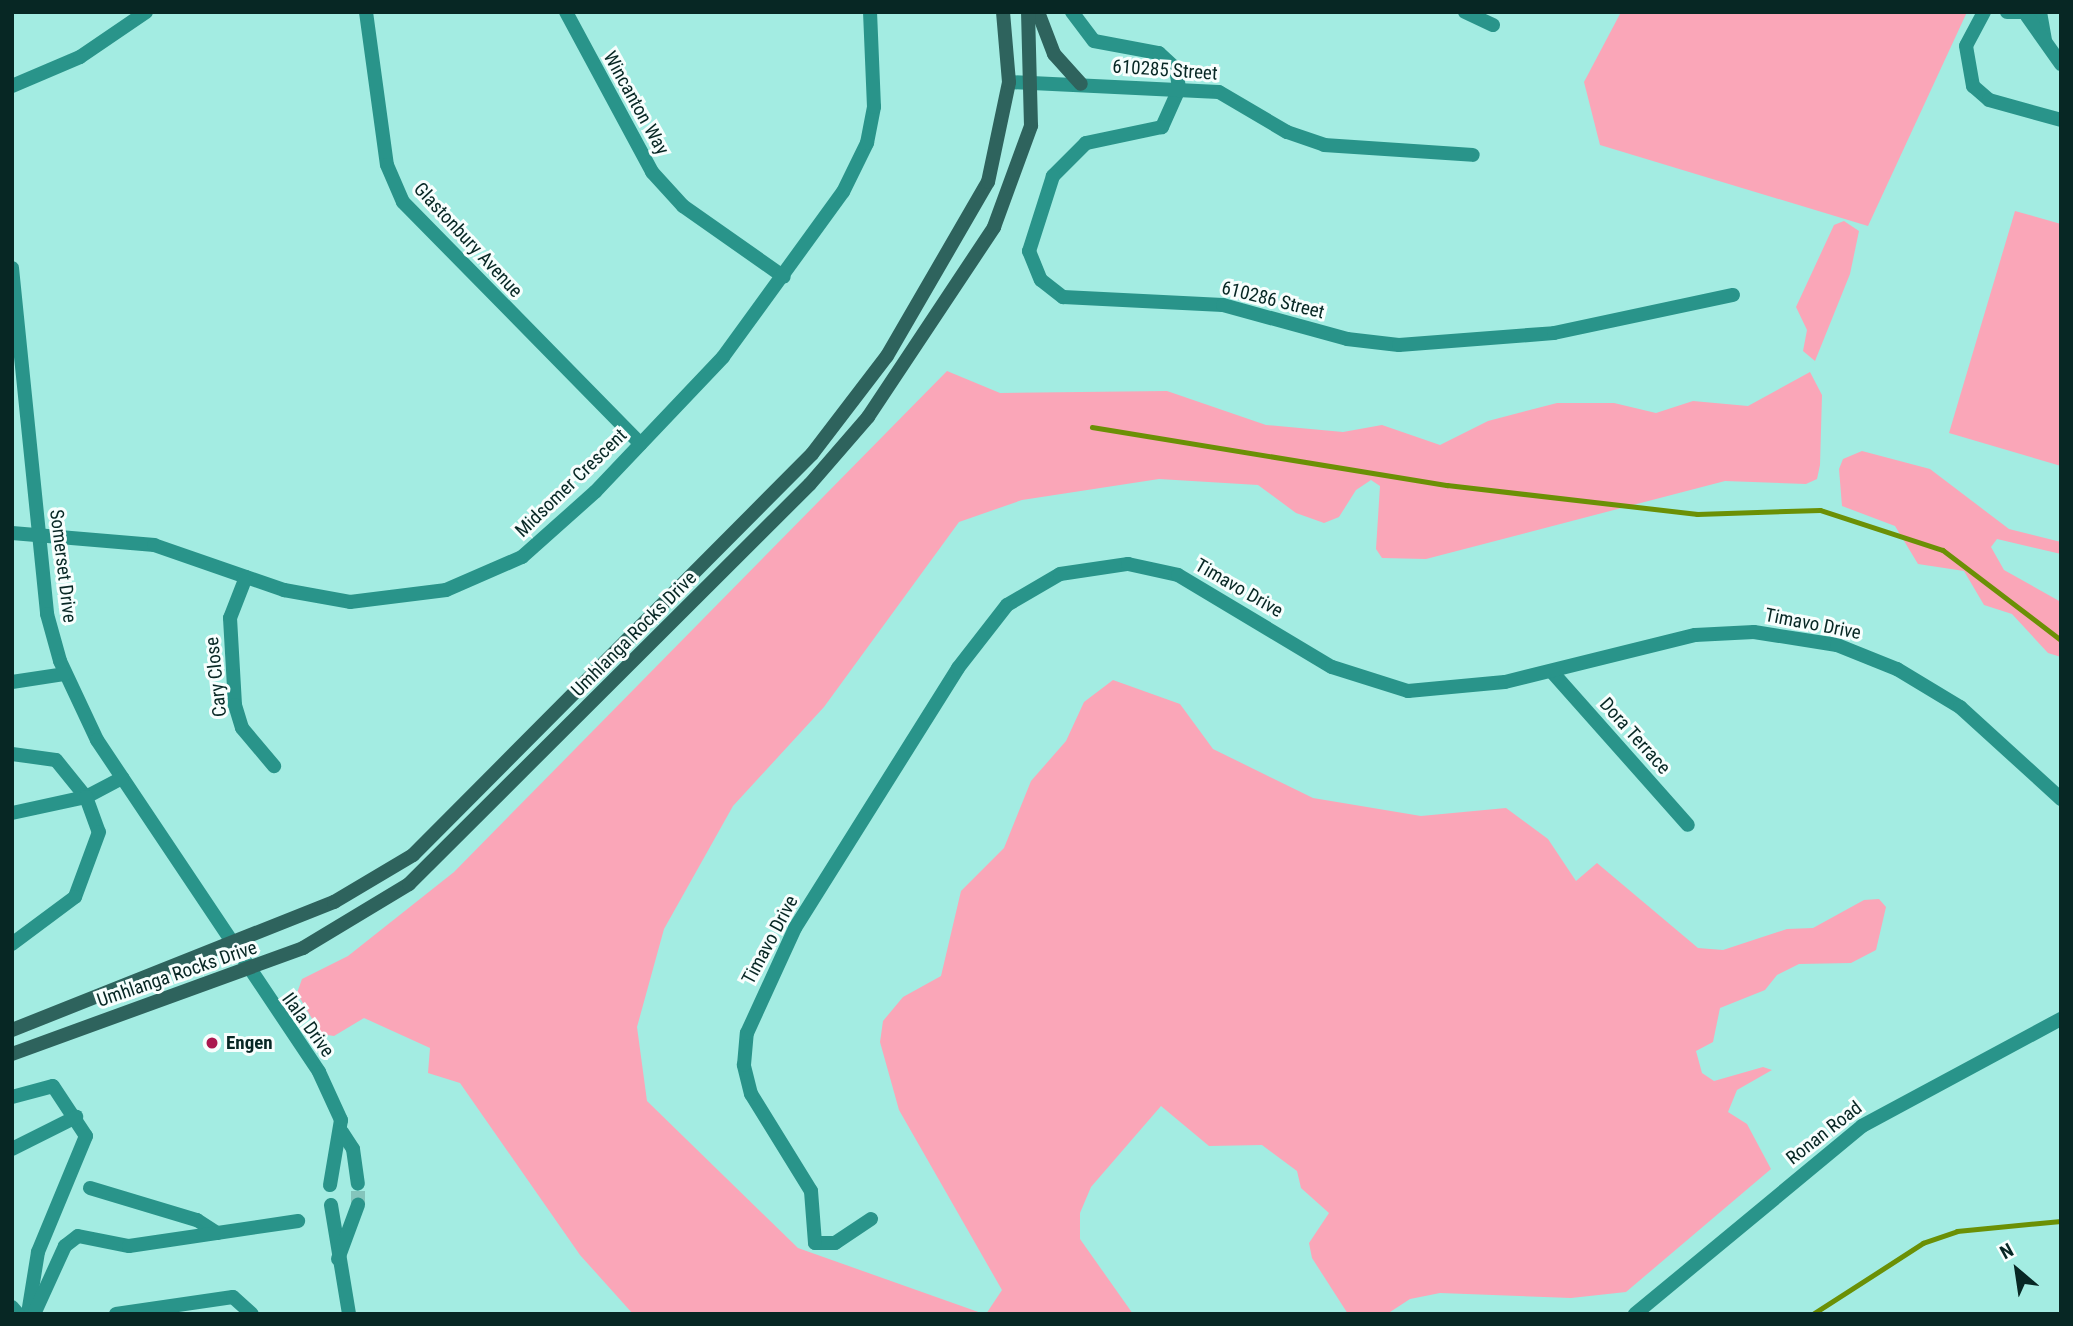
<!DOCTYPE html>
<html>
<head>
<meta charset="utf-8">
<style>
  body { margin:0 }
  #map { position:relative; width:2073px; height:1326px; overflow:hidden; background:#a3ece2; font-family:"Roboto Condensed",sans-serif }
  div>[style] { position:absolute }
  .green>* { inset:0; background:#faa6b8 }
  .stream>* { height:4.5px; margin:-2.25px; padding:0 2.25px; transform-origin:2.25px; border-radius:2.25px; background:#6b9005 }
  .street-tunnel>* { height:14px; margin-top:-7px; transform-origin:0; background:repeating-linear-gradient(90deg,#84c5bc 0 14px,transparent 0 21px) }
  .street>* { height:14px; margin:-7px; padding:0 7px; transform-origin:7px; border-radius:7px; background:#29948a }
  .secondary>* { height:14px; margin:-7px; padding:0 7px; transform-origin:7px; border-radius:7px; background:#2e635d }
  .dots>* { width:19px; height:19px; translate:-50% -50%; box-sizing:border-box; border:4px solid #f7fefd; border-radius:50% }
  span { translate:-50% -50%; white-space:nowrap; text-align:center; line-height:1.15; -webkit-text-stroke:6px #f7fefd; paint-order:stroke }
  .street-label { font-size:19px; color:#072724 }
  .poi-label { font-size:19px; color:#072724; font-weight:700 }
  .left { translate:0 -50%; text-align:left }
  .frame { position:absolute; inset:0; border:14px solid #072724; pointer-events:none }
  .north { position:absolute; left:1982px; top:1235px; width:70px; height:70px; -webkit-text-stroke:5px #f7fefd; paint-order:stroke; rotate:331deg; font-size:19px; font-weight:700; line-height:28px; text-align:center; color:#072724 }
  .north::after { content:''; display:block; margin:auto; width:24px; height:32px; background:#072724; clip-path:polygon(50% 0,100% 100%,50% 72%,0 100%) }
</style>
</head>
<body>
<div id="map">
  <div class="green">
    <div style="clip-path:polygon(1621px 12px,1967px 12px,1868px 226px,1600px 145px,1584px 82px)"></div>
    <div style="clip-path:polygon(2015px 211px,2061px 224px,2061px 466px,1949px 433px)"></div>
    <div style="clip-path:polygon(1844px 221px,1859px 231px,1850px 274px,1815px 361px,1803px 351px,1807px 330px,1796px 307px,1834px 225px)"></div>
    <div style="clip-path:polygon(947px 371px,1000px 393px,1167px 391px,1266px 425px,1343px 432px,1382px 425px,1440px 445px,1488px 421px,1557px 403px,1614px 403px,1656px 413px,1693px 401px,1748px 406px,1810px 372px,1822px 395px,1820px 465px,1817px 479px,1806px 484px,1725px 481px,1426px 559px,1382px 558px,1376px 549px,1380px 486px,1371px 480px,1356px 490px,1339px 517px,1324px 523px,1296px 513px,1258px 485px,1159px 479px,1022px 500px,959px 522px,824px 707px,733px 806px,664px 929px,637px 1027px,647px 1101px,798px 1248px,984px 1314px,633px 1314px,580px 1255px,460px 1083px,428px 1073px,430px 1048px,364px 1018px,334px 1036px,321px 1034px,297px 993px,302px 979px,348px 956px,454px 872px)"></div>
    <div style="clip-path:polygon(1862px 451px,1930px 469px,2009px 529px,2061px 542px,2061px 554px,1997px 539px,1991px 547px,2004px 570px,2061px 602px,2061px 657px,2048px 653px,2012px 614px,1984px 605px,1964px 571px,1918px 564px,1895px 526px,1842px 506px,1839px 469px,1843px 459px)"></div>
    <div style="clip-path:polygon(1113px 680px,1180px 704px,1213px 749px,1313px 798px,1421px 816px,1506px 808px,1548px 839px,1576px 881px,1597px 863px,1698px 948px,1723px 950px,1787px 929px,1813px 928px,1864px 900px,1879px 899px,1886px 907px,1876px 950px,1851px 963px,1799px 964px,1777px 975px,1765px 990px,1720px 1008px,1713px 1042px,1696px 1051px,1702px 1073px,1714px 1081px,1763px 1067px,1772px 1070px,1737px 1090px,1728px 1112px,1747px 1124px,1771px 1169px,1626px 1292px,1571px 1298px,1440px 1293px,1410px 1299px,1387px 1314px,1348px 1314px,1312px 1258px,1309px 1243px,1329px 1213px,1301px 1188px,1297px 1171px,1262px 1145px,1209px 1146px,1161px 1106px,1091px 1187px,1080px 1213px,1080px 1239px,1133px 1314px,986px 1314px,1002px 1290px,899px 1110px,880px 1042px,883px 1021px,903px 997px,941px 976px,961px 891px,1004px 848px,1031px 781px,1066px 741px,1084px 702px)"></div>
  </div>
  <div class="stream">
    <div style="left:1092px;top:427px;width:360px;rotate:9.3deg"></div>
    <div style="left:1447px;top:485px;width:252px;rotate:6.6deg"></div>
    <div style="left:1697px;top:514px;width:123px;rotate:-1.9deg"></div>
    <div style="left:1820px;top:510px;width:129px;rotate:18deg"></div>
    <div style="left:1943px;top:550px;width:148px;rotate:37.3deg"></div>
    <div style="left:1813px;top:1314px;width:131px;rotate:-32.8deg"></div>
    <div style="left:1923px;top:1243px;width:36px;rotate:-19deg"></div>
    <div style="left:1957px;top:1231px;width:104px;rotate:-5.5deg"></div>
  </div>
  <div class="street-tunnel">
    <div style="left:358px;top:1205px;width:21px;rotate:-90deg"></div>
  </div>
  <div class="street">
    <div style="left:366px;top:12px;width:154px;rotate:82.2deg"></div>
    <div style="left:387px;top:165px;width:40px;rotate:66.6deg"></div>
    <div style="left:403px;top:202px;width:339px;rotate:45.5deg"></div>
    <div style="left:566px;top:12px;width:182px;rotate:61.7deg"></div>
    <div style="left:652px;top:172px;width:46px;rotate:47.6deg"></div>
    <div style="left:683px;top:206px;width:123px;rotate:35.1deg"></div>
    <div style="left:1072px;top:12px;width:36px;rotate:53deg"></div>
    <div style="left:1094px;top:41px;width:66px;rotate:10.5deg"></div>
    <div style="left:1159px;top:53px;width:23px;rotate:43deg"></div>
    <div style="left:1176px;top:69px;width:20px;rotate:81deg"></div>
    <div style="left:1179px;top:89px;width:42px;rotate:114.1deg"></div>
    <div style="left:1162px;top:127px;width:78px;rotate:168.1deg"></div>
    <div style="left:1086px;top:143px;width:47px;rotate:135deg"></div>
    <div style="left:1053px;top:176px;width:79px;rotate:107.7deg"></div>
    <div style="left:1029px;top:251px;width:31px;rotate:68deg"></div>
    <div style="left:1041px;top:280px;width:28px;rotate:38deg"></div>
    <div style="left:1063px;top:297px;width:160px;rotate:2.9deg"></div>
    <div style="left:1223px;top:305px;width:129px;rotate:15.3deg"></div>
    <div style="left:1347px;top:339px;width:52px;rotate:6.6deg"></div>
    <div style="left:1399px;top:345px;width:155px;rotate:-4.4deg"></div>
    <div style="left:1554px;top:333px;width:183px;rotate:-12deg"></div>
    <div style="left:1465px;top:12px;width:31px;rotate:25deg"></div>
    <div style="left:1984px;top:12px;width:38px;rotate:118deg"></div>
    <div style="left:1966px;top:46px;width:41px;rotate:80.1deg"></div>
    <div style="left:1973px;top:86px;width:21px;rotate:41deg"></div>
    <div style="left:1989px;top:100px;width:75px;rotate:15.5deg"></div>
    <div style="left:2007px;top:12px;width:27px"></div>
    <div style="left:2040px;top:12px;width:27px;rotate:80deg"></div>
    <div style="left:2027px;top:16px;width:59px;rotate:54.7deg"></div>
    <div style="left:1009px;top:82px;width:210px;rotate:2.7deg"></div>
    <div style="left:1219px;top:92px;width:79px;rotate:30.5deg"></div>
    <div style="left:1287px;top:132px;width:39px;rotate:19deg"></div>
    <div style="left:1324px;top:145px;width:149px;rotate:3.8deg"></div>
    <div style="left:12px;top:86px;width:74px;rotate:-23.1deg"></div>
    <div style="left:80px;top:57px;width:80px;rotate:-34.3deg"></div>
    <div style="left:12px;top:268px;width:348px;rotate:84.2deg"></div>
    <div style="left:47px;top:614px;width:49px;rotate:74.5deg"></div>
    <div style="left:60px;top:661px;width:87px;rotate:64.9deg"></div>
    <div style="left:97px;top:740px;width:399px;rotate:56.2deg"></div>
    <div style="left:319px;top:1072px;width:53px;rotate:65.4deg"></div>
    <div style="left:341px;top:1120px;width:66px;rotate:99.6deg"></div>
    <div style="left:12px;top:533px;width:143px;rotate:4.8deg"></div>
    <div style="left:154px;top:545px;width:138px;rotate:19.1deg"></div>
    <div style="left:284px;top:590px;width:67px;rotate:10.3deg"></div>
    <div style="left:350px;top:602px;width:97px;rotate:-7.1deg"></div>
    <div style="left:446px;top:590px;width:83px;rotate:-23.5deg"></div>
    <div style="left:522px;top:557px;width:98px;rotate:-41.7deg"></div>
    <div style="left:595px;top:492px;width:186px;rotate:-46.5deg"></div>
    <div style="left:723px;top:357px;width:204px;rotate:-54deg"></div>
    <div style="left:843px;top:192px;width:55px;rotate:-63.9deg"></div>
    <div style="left:867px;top:143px;width:37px;rotate:-79deg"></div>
    <div style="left:874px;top:107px;width:95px;rotate:-92.4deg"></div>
    <div style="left:246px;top:577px;width:44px;rotate:111.3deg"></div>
    <div style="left:230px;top:618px;width:87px;rotate:86.7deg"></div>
    <div style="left:235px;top:705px;width:24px;rotate:73deg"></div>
    <div style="left:242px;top:728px;width:50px;rotate:49.9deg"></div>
    <div style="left:1553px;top:673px;width:203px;rotate:48.4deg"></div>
    <div style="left:12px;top:682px;width:54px;rotate:-8.6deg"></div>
    <div style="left:12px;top:754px;width:44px;rotate:7.8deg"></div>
    <div style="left:56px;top:760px;width:48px;rotate:51deg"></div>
    <div style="left:86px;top:797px;width:41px;rotate:-27.8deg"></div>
    <div style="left:12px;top:813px;width:76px;rotate:-12.2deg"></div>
    <div style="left:86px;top:797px;width:37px;rotate:70deg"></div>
    <div style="left:99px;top:832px;width:69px;rotate:110.3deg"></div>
    <div style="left:75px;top:897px;width:79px;rotate:143.3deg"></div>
    <div style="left:12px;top:1097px;width:42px;rotate:-15deg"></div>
    <div style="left:53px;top:1086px;width:60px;rotate:56.6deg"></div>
    <div style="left:86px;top:1136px;width:126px;rotate:112.5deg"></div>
    <div style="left:38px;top:1252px;width:63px;rotate:99.2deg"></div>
    <div style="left:342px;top:1132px;width:20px;rotate:57deg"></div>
    <div style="left:353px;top:1149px;width:35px;rotate:82deg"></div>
    <div style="left:12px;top:1149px;width:72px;rotate:-26.6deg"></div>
    <div style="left:90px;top:1188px;width:112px;rotate:16.7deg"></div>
    <div style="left:197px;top:1220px;width:24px;rotate:33deg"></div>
    <div style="left:331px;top:1205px;width:110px;rotate:80.6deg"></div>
    <div style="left:871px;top:1219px;width:43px;rotate:146.3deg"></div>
    <div style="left:835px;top:1243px;width:20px;rotate:180deg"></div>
    <div style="left:815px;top:1243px;width:52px;rotate:-94.4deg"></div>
    <div style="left:811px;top:1191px;width:114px;rotate:-121.7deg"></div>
    <div style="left:751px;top:1094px;width:30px;rotate:-104deg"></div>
    <div style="left:744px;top:1065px;width:32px;rotate:-85deg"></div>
    <div style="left:747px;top:1033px;width:115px;rotate:-65.4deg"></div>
    <div style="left:795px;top:928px;width:307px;rotate:-57.9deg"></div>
    <div style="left:958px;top:668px;width:80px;rotate:-52.1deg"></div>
    <div style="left:1007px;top:605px;width:61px;rotate:-30.3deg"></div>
    <div style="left:1060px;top:574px;width:69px;rotate:-8.4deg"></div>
    <div style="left:1128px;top:564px;width:51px;rotate:12.4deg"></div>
    <div style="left:1178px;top:575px;width:179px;rotate:30.9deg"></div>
    <div style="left:1332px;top:667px;width:80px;rotate:17.5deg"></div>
    <div style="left:1408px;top:691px;width:97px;rotate:-5.3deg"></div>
    <div style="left:1505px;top:682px;width:196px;rotate:-13.9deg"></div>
    <div style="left:1695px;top:635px;width:59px;rotate:-2.9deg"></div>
    <div style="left:1754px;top:632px;width:84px;rotate:8.9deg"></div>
    <div style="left:1837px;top:645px;width:65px;rotate:21.8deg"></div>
    <div style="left:1897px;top:669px;width:74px;rotate:31.1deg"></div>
    <div style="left:1960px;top:707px;width:137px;rotate:42.3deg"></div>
    <div style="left:338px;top:1259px;width:58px;rotate:-69.7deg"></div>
    <div style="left:12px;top:1307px;width:9px;rotate:49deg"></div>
    <div style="left:34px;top:1314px;width:75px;rotate:-65.5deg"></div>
    <div style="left:65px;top:1246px;width:16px;rotate:-38deg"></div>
    <div style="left:78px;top:1236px;width:52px;rotate:11.1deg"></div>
    <div style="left:129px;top:1246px;width:171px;rotate:-8.4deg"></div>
    <div style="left:116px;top:1314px;width:118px;rotate:-8.3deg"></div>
    <div style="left:233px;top:1297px;width:25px;rotate:42deg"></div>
    <div style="left:1635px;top:1314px;width:295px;rotate:-39.6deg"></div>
    <div style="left:1862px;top:1126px;width:226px;rotate:-28.3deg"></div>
  </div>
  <div class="secondary">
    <div style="left:1038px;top:12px;width:45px;rotate:69.1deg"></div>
    <div style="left:1054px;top:54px;width:40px;rotate:48deg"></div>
    <div style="left:12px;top:1030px;width:347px;rotate:-21.7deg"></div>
    <div style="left:334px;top:902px;width:92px;rotate:-30.7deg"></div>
    <div style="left:413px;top:855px;width:566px;rotate:-45.14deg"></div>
    <div style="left:812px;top:454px;width:123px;rotate:-52.6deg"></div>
    <div style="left:887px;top:356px;width:201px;rotate:-59.9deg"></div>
    <div style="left:988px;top:182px;width:102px;rotate:-78.1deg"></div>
    <div style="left:1009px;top:82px;width:70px;rotate:-94.9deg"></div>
    <div style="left:12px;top:1054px;width:310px;rotate:-20deg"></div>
    <div style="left:303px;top:948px;width:124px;rotate:-31.1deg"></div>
    <div style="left:409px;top:884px;width:566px;rotate:-44.93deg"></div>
    <div style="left:810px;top:484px;width:89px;rotate:-49.1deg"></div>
    <div style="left:868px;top:417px;width:228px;rotate:-56.4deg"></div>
    <div style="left:994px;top:227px;width:108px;rotate:-69.9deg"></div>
    <div style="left:1031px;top:126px;width:114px;rotate:-91.5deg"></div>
  </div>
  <div class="dots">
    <div style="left:212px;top:1043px;background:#aa184f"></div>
  </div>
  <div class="street-label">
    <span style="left:1165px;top:70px;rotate:4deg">610285 Street</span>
    <span style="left:636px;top:103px;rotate:61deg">Wincanton Way</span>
    <span style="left:468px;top:240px;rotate:47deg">Glastonbury Avenue</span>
    <span style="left:1273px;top:300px;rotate:14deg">610286 Street</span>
    <span style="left:571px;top:483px;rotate:-44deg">Midsomer Crescent</span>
    <span style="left:63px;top:566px;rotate:83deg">Somerset Drive</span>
    <span style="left:1239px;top:588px;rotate:30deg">Timavo Drive</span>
    <span style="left:1813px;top:624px;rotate:11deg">Timavo Drive</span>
    <span style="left:634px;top:634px;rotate:-45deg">Umhlanga Rocks Drive</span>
    <span style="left:216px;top:677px;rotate:-96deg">Cary Close</span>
    <span style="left:1635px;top:736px;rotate:48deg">Dora Terrace</span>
    <span style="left:770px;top:940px;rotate:-62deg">Timavo Drive</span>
    <span style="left:177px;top:974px;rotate:-19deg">Umhlanga Rocks Drive</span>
    <span style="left:308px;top:1025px;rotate:54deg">Ilala Drive</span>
    <span style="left:1824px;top:1133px;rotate:-38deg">Ronan Road</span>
  </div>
  <div class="poi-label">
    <span class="left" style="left:226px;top:1043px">Engen</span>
  </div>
  <div class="frame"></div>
  <div class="north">N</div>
</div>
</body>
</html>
